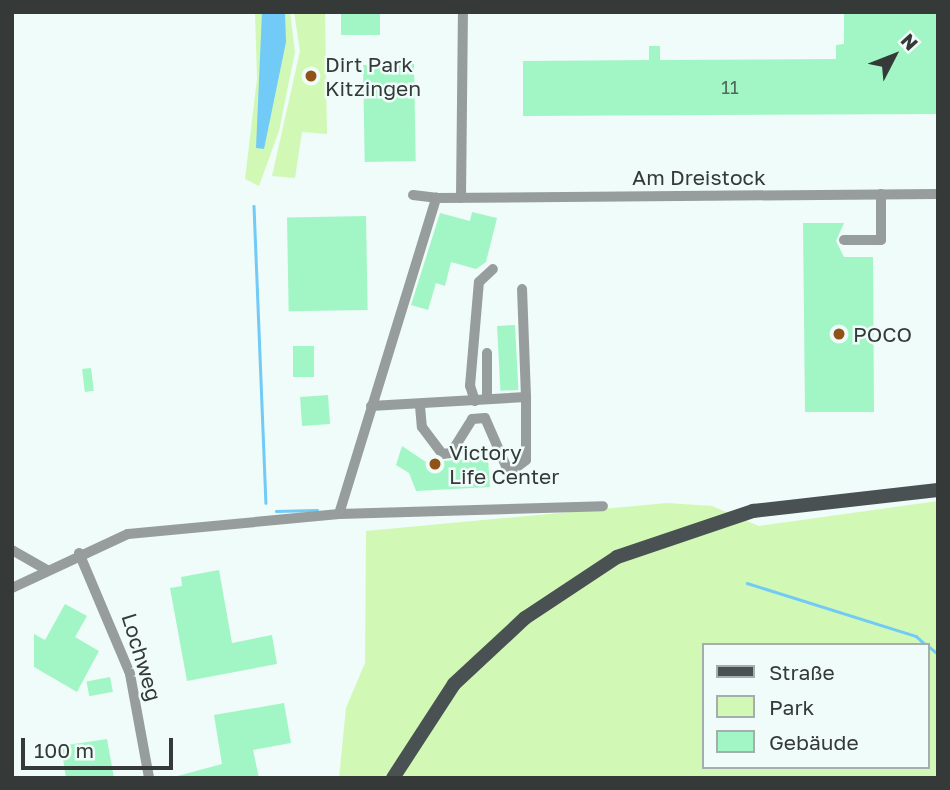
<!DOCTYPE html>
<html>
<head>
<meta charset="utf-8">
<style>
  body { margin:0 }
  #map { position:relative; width:950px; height:790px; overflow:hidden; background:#effcf9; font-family:"Golos Text",sans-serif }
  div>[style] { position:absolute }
  .green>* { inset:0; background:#d1f9b5 }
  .water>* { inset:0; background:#72caf7 }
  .stream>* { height:2.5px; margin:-1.25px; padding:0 1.25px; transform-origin:1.25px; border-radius:1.25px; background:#72caf7 }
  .building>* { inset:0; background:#a2f6c5; transform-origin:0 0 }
  .minor>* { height:10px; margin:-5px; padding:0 5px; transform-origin:5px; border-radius:5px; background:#979c9d }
  .major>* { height:14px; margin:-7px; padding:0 7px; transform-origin:7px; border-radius:7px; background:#495153 }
  .dots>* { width:19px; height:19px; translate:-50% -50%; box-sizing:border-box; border:4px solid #effcf9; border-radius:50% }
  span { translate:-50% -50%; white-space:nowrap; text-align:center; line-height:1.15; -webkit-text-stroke:5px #effcf9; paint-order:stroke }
  .number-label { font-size:18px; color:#50695c }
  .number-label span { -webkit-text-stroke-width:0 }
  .poi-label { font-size:21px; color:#353a39 }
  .left { translate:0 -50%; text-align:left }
  .street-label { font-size:21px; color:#353a39 }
  .frame { position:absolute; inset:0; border:14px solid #353a39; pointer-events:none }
  .legend { position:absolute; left:702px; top:643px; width:228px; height:126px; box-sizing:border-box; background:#effcf9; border:2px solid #a5aeac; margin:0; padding:9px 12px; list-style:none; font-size:21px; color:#353a39 }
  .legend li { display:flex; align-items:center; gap:14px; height:35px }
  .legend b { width:35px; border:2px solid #a5aeac }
  .north { position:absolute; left:859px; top:21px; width:70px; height:70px; -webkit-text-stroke:5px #effcf9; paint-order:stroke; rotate:48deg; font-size:19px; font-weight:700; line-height:28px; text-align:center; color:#353a39 }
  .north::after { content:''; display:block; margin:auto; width:24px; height:32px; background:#353a39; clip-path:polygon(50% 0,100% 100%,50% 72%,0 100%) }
  .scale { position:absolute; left:21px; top:738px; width:152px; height:32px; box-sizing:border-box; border:4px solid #353a39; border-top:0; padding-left:9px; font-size:21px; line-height:24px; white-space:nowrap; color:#353a39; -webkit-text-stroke:5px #effcf9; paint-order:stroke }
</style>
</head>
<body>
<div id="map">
  <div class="green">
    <div style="clip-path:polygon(255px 12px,290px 12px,295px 52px,279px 131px,259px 186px,245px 179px,257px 79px)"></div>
    <div style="clip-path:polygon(294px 12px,325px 12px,327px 134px,302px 132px,295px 178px,272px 176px,300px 51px)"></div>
    <div style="clip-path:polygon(evenodd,938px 501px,938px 778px,339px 778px,346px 708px,365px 663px,366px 531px,667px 503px,712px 506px,759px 526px,938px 501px,703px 645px,927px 645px,927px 767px,703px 767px,703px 645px)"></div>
  </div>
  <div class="water">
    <div style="clip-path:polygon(262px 12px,285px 12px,286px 42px,264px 149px,256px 148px)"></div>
  </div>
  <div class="stream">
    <div style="left:254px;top:206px;width:297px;rotate:87.7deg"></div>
    <div style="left:276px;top:511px;width:41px;rotate:-1.4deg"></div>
    <div style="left:747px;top:583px;width:177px;rotate:17.4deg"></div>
    <div style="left:916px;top:636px;width:13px;rotate:42deg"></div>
    <div style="left:927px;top:645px;width:14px;rotate:39deg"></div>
  </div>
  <div class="building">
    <div style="left:341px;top:12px;width:39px;height:23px"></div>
    <div style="clip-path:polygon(844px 12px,938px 12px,938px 114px,523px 116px,523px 61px,649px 60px,649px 46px,660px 46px,660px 60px,836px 59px,836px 45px,844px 44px)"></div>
    <div style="left:414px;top:64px;width:97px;height:51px;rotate:89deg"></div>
    <div style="clip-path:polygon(472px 212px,497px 218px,486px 262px,476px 269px,451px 262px,445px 286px,436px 283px,428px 310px,411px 305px,440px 213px,470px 221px)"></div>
    <div style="left:366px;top:216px;width:94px;height:79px;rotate:89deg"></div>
    <div style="clip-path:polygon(803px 223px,844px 223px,836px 241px,844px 257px,873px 257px,874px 412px,805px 412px)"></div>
    <div style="left:515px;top:325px;width:65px;height:18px;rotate:87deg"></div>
    <div style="left:293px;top:346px;width:21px;height:31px"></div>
    <div style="left:91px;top:368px;width:23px;height:9px;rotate:83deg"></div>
    <div style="left:328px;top:395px;width:29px;height:28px;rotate:86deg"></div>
    <div style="clip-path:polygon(402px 446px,426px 462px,488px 458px,490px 487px,416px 491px,409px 473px,396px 465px)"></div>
    <div style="clip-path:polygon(219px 570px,232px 643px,272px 635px,277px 664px,187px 681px,170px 588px,182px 586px,181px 577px)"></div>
    <div style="clip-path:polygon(65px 604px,87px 616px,75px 637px,99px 651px,77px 692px,34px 667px,34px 634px,45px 640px)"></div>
    <div style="left:110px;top:677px;width:15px;height:24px;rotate:79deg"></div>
    <div style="clip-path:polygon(284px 703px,291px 743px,253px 750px,259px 778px,170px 778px,222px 764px,214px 715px)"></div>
    <div style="clip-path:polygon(107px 739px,114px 778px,66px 778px,61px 746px)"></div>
  </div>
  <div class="minor">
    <div style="left:413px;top:195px;width:23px;rotate:7deg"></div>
    <div style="left:461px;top:198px;width:186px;rotate:-89.4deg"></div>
    <div style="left:844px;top:240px;width:37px"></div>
    <div style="left:881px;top:240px;width:46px;rotate:-90deg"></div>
    <div style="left:487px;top:353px;width:46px;rotate:90deg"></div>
    <div style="left:475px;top:401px;width:16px;rotate:-108deg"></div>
    <div style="left:470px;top:386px;width:104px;rotate:-85.1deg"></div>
    <div style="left:479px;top:282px;width:19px;rotate:-43deg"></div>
    <div style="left:371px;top:406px;width:155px;rotate:-3.3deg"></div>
    <div style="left:526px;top:397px;width:108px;rotate:-92.1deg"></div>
    <div style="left:420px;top:406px;width:21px;rotate:85deg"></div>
    <div style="left:422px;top:427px;width:34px;rotate:53deg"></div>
    <div style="left:442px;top:454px;width:9px;rotate:-6deg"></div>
    <div style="left:451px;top:453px;width:40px;rotate:-58deg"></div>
    <div style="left:472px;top:419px;width:13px;rotate:-4deg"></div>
    <div style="left:485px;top:418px;width:60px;rotate:66.4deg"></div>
    <div style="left:509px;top:473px;width:21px;rotate:-37deg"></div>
    <div style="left:526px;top:460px;width:63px;rotate:-90deg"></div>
    <div style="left:339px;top:514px;width:331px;rotate:-72.9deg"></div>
    <div style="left:436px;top:198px;width:502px;rotate:-0.46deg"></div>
    <div style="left:12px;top:550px;width:40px;rotate:29.7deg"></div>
    <div style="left:79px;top:553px;width:131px;rotate:67.1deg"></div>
    <div style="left:130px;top:674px;width:106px;rotate:79.6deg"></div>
    <div style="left:12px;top:588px;width:128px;rotate:-25deg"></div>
    <div style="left:128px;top:534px;width:212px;rotate:-5.4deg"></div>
    <div style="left:339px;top:514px;width:264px;rotate:-1.7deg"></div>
  </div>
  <div class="major">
    <div style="left:393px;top:778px;width:112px;rotate:-57deg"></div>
    <div style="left:454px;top:684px;width:97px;rotate:-42.9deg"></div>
    <div style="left:525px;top:618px;width:110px;rotate:-33.5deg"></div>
    <div style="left:617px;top:557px;width:144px;rotate:-18.7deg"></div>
    <div style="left:753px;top:511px;width:186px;rotate:-6.5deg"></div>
  </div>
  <div class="dots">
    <div style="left:311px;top:76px;background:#905217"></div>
    <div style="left:839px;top:334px;background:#905217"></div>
    <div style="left:435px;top:464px;background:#905217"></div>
  </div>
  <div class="number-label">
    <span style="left:730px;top:87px">11</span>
  </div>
  <div class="poi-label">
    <span class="left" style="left:325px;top:76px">Dirt Park<br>Kitzingen</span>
    <span class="left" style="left:853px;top:334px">POCO</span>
    <span class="left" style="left:449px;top:464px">Victory<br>Life Center</span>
  </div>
  <div class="street-label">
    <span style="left:699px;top:177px">Am Dreistock</span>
    <span style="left:142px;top:657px;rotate:73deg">Lochweg</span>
  </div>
  <div class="frame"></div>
  <ul class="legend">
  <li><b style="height:9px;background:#495153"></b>Straße</li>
  <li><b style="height:19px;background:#d1f9b5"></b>Park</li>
  <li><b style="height:19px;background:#a2f6c5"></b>Gebäude</li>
  </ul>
  <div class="north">N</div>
  <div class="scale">100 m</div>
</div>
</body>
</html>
